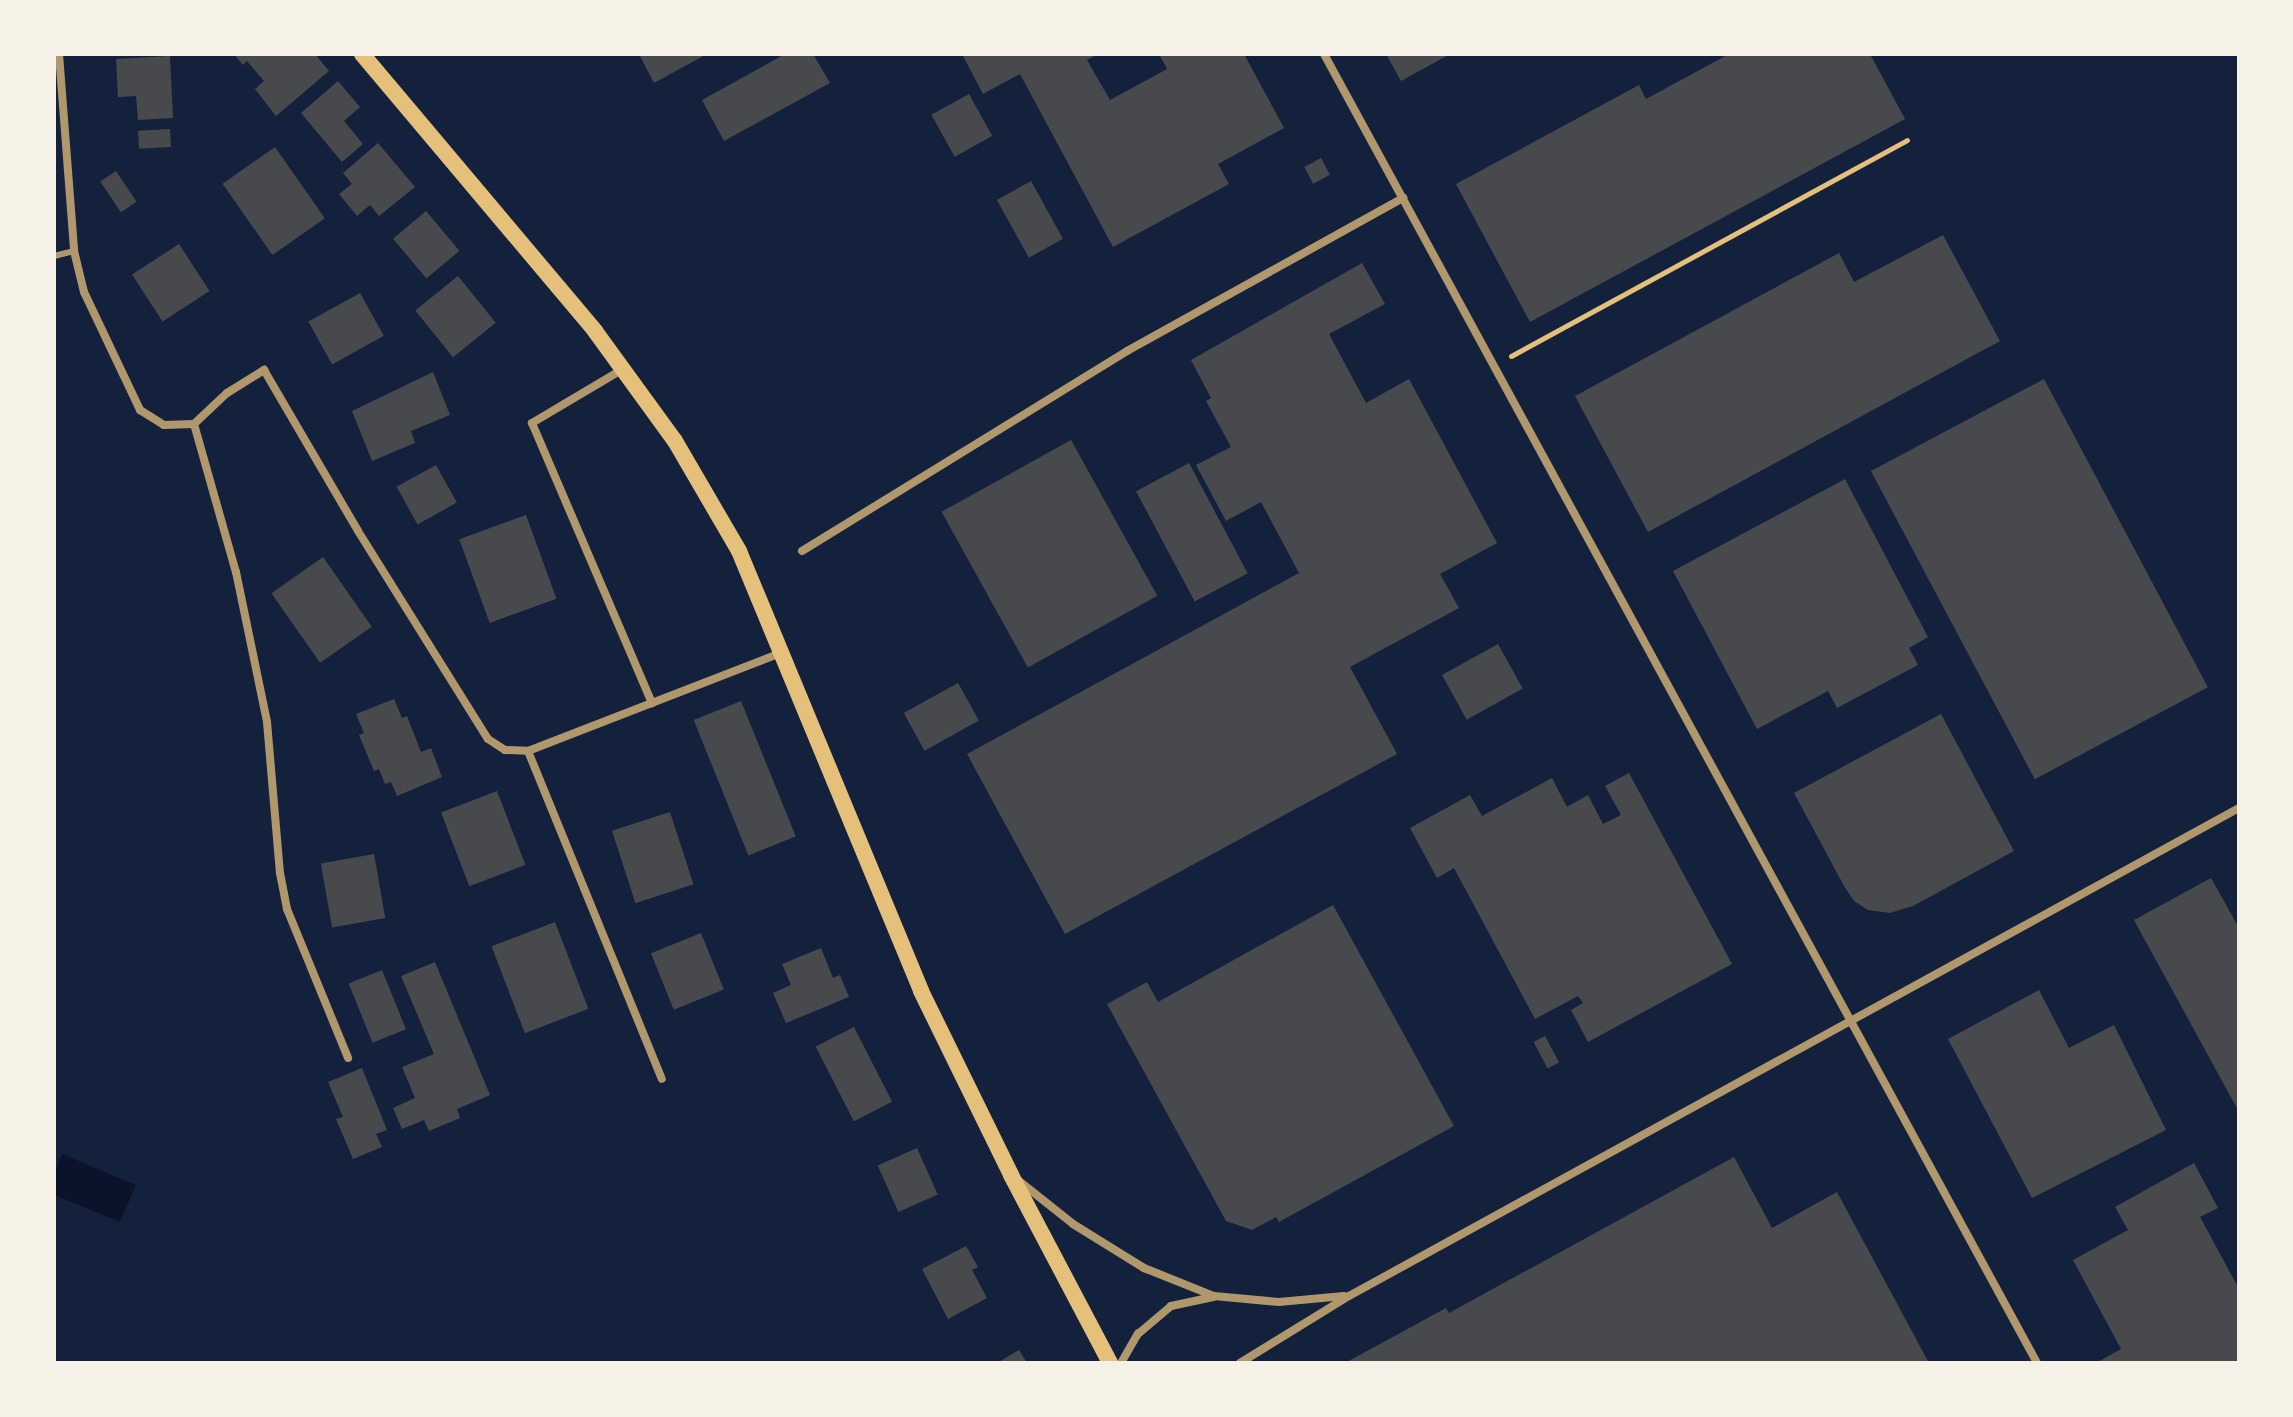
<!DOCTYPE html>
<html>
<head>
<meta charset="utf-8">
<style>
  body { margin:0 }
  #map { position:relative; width:2293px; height:1417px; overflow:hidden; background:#14213d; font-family:"Fira Sans Condensed",sans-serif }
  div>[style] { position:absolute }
  .water>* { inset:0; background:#0b132b }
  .building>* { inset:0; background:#48494c; transform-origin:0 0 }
  .path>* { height:5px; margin:-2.5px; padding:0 2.5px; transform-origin:2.5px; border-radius:2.5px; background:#e5c07b }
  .service>* { height:6px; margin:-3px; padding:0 3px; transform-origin:3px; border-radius:3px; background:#b1986c }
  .minor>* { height:8px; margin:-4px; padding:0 4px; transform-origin:4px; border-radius:4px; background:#b1986c }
  .secondary>* { height:16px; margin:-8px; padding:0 8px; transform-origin:8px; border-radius:8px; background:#e5c07b }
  span { translate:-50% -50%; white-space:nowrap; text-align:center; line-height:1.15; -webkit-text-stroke:7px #f6f1e7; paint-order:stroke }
  .frame { position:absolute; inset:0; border:56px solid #f6f1e7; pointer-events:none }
</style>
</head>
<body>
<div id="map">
  <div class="water">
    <div style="clip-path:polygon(62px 1154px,136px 1185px,120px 1222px,54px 1195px,54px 1174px)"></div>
  </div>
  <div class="building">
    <div style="clip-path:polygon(234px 54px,315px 54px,329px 71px,276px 116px,255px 89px,264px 81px,247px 61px,243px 65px)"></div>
    <div style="clip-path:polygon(639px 54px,707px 54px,654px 83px)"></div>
    <div style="clip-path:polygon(785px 54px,813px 54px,830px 83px,724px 141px,702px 100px)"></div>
    <div style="clip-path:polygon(962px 54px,1098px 54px,1087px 60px,1110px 100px,1167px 69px,1159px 54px,1244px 54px,1284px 128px,1218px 164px,1229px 184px,1113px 247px,1020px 74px,983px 94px)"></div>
    <div style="clip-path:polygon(1386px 54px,1450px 54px,1401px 81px)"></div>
    <div style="clip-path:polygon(1729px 54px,1870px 54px,1905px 119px,1530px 322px,1456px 184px,1639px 85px,1646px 99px)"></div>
    <div style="clip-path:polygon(170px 56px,173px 118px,138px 120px,136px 96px,118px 97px,116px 59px)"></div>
    <div style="clip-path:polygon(338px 81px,360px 107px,344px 121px,363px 144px,342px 162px,301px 113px)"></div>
    <div style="left:969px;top:94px;width:48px;height:43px;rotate:61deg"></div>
    <div style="left:170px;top:129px;width:18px;height:32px;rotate:87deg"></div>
    <div style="clip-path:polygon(378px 143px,415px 187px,379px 216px,370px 205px,357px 216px,339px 194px,352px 184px,343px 173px)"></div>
    <div style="left:275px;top:147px;width:87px;height:64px;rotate:55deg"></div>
    <div style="left:1321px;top:158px;width:19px;height:19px;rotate:62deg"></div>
    <div style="left:116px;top:171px;width:37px;height:19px;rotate:56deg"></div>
    <div style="left:1031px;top:181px;width:66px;height:39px;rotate:61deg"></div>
    <div style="left:426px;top:211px;width:52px;height:43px;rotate:50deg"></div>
    <div style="clip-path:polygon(1943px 235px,2000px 341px,1648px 532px,1575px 396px,1839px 253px,1854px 282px)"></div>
    <div style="left:179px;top:244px;width:56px;height:56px;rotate:57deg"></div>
    <div style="clip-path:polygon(1362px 263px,1385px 304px,1329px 334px,1366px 403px,1409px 379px,1497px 543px,1440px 574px,1459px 608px,1350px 667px,1397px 754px,1065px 934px,967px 754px,1299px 573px,1261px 502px,1226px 521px,1196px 465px,1231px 447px,1206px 401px,1211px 398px,1191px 360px)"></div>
    <div style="left:458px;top:276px;width:60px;height:55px;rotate:51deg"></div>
    <div style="left:360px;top:293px;width:49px;height:59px;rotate:61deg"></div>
    <div style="clip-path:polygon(433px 372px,450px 415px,411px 431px,415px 443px,372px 461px,352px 411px)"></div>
    <div style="left:2044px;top:379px;width:349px;height:196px;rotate:62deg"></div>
    <div style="left:1071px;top:440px;width:178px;height:148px;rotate:61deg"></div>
    <div style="left:1189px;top:463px;width:125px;height:60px;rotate:62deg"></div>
    <div style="left:436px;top:465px;width:43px;height:45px;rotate:61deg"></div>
    <div style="clip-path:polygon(1845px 479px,1928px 637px,1909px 648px,1918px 665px,1837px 708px,1828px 691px,1757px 729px,1673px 571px)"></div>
    <div style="left:526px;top:515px;width:89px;height:71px;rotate:70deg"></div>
    <div style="left:323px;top:557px;width:85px;height:63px;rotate:55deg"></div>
    <div style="left:1498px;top:644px;width:51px;height:64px;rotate:61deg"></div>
    <div style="left:958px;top:683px;width:43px;height:62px;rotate:61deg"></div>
    <div style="clip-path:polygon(394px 699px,402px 718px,407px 716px,421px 752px,431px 748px,442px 777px,397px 796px,391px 782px,385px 784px,379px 769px,374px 771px,359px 735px,364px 733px,356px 714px)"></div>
    <div style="left:741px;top:701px;width:146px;height:51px;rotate:68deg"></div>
    <div style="clip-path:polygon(1941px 714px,2014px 851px,1913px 906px,1890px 913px,1868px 910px,1854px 901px,1844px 886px,1794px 793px)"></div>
    <div style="clip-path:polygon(1629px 773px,1732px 964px,1588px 1042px,1571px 1010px,1583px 1003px,1578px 996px,1535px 1019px,1454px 868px,1437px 878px,1410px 828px,1470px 795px,1482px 816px,1552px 778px,1567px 807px,1588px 795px,1603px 824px,1621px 815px,1605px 786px)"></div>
    <div style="left:497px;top:791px;width:79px;height:60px;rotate:69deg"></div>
    <div style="left:670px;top:812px;width:76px;height:61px;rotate:72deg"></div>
    <div style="left:374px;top:854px;width:65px;height:54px;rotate:80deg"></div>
    <div style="clip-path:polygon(2211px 878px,2239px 928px,2239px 1112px,2134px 920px)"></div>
    <div style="clip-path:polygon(1333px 905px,1454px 1126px,1279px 1222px,1276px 1217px,1252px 1230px,1226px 1221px,1107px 1004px,1147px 982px,1158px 1002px)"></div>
    <div style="left:555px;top:922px;width:93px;height:68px;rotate:69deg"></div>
    <div style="left:701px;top:933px;width:61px;height:54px;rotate:68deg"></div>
    <div style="clip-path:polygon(821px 948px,833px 978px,840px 975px,849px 997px,786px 1023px,773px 993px,791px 985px,782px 964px)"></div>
    <div style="clip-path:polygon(435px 962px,490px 1095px,457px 1109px,460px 1118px,429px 1131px,424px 1120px,402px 1129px,393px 1108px,415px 1098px,402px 1067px,434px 1054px,401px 976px)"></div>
    <div style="left:382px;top:970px;width:64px;height:36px;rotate:68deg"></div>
    <div style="clip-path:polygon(2039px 990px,2069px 1048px,2114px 1025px,2166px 1130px,2032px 1198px,1948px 1039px)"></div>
    <div style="left:854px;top:1027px;width:84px;height:43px;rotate:63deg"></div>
    <div style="left:1545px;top:1036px;width:30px;height:13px;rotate:62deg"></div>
    <div style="clip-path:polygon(362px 1068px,387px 1130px,376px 1134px,382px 1147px,353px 1159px,336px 1119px,343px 1117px,328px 1082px)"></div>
    <div style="left:917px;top:1148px;width:51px;height:43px;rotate:66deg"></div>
    <div style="clip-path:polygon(1734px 1157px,1772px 1228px,1837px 1192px,1929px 1363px,1345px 1363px,1446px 1308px,1449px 1313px)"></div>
    <div style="clip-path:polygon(2194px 1163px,2218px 1208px,2200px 1217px,2239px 1289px,2239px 1363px,2096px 1363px,2121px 1349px,2073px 1260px,2128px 1230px,2115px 1207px)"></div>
    <div style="clip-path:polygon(966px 1246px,978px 1267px,972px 1270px,987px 1298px,948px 1319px,922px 1269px)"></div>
    <div style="clip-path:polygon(1019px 1350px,1027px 1363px,997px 1363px)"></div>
  </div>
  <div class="path">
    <div style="left:1511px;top:356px;width:451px;rotate:-28.6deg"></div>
  </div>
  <div class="service">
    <div style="left:54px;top:256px;width:21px;rotate:-14deg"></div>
  </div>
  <div class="minor">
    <div style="left:59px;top:54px;width:198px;rotate:85.6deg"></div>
    <div style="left:74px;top:251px;width:42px;rotate:76.3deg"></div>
    <div style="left:84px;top:292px;width:131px;rotate:64.6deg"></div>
    <div style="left:140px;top:410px;width:28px;rotate:32deg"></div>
    <div style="left:164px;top:425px;width:30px;rotate:-2deg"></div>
    <div style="left:1324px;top:54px;width:1491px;rotate:61.42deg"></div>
    <div style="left:623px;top:369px;width:106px;rotate:149.3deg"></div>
    <div style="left:532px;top:423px;width:305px;rotate:66.8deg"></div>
    <div style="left:194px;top:424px;width:45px;rotate:-43.2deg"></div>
    <div style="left:227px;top:393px;width:44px;rotate:-31.9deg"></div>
    <div style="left:264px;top:370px;width:186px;rotate:59.7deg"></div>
    <div style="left:358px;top:531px;width:245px;rotate:58deg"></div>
    <div style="left:488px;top:739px;width:20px;rotate:33deg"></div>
    <div style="left:505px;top:750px;width:23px;rotate:2deg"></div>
    <div style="left:528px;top:751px;width:271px;rotate:-21.2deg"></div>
    <div style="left:194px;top:424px;width:154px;rotate:74.2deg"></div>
    <div style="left:236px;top:572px;width:153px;rotate:78.3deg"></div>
    <div style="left:267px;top:722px;width:152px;rotate:85.1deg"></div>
    <div style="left:280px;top:873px;width:37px;rotate:79deg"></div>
    <div style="left:287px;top:909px;width:161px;rotate:67.7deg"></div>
    <div style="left:802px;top:551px;width:382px;rotate:-31.6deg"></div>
    <div style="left:1127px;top:351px;width:316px;rotate:-29deg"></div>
    <div style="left:528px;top:751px;width:354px;rotate:67.8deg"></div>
    <div style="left:1019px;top:1181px;width:69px;rotate:38.5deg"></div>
    <div style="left:1073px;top:1224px;width:84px;rotate:31.8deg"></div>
    <div style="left:1144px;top:1268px;width:75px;rotate:21.8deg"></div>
    <div style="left:1214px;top:1296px;width:65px;rotate:5.3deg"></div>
    <div style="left:1279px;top:1302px;width:65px;rotate:-5.3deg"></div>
    <div style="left:1121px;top:1363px;width:34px;rotate:-60deg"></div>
    <div style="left:1138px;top:1334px;width:43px;rotate:-40.3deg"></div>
    <div style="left:1171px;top:1306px;width:43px;rotate:-12.1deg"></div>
    <div style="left:1240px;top:1363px;width:128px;rotate:-31.6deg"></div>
    <div style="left:1349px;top:1296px;width:1015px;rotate:-28.74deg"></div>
  </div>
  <div class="secondary">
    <div style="left:362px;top:54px;width:362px;rotate:49.9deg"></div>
    <div style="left:595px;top:331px;width:136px;rotate:54deg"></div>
    <div style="left:675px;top:441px;width:127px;rotate:59.8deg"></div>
    <div style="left:739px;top:551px;width:476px;rotate:67.5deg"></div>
    <div style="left:921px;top:991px;width:205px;rotate:63.9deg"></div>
    <div style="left:1011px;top:1175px;width:212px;rotate:62.2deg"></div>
  </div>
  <div class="frame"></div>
</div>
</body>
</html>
